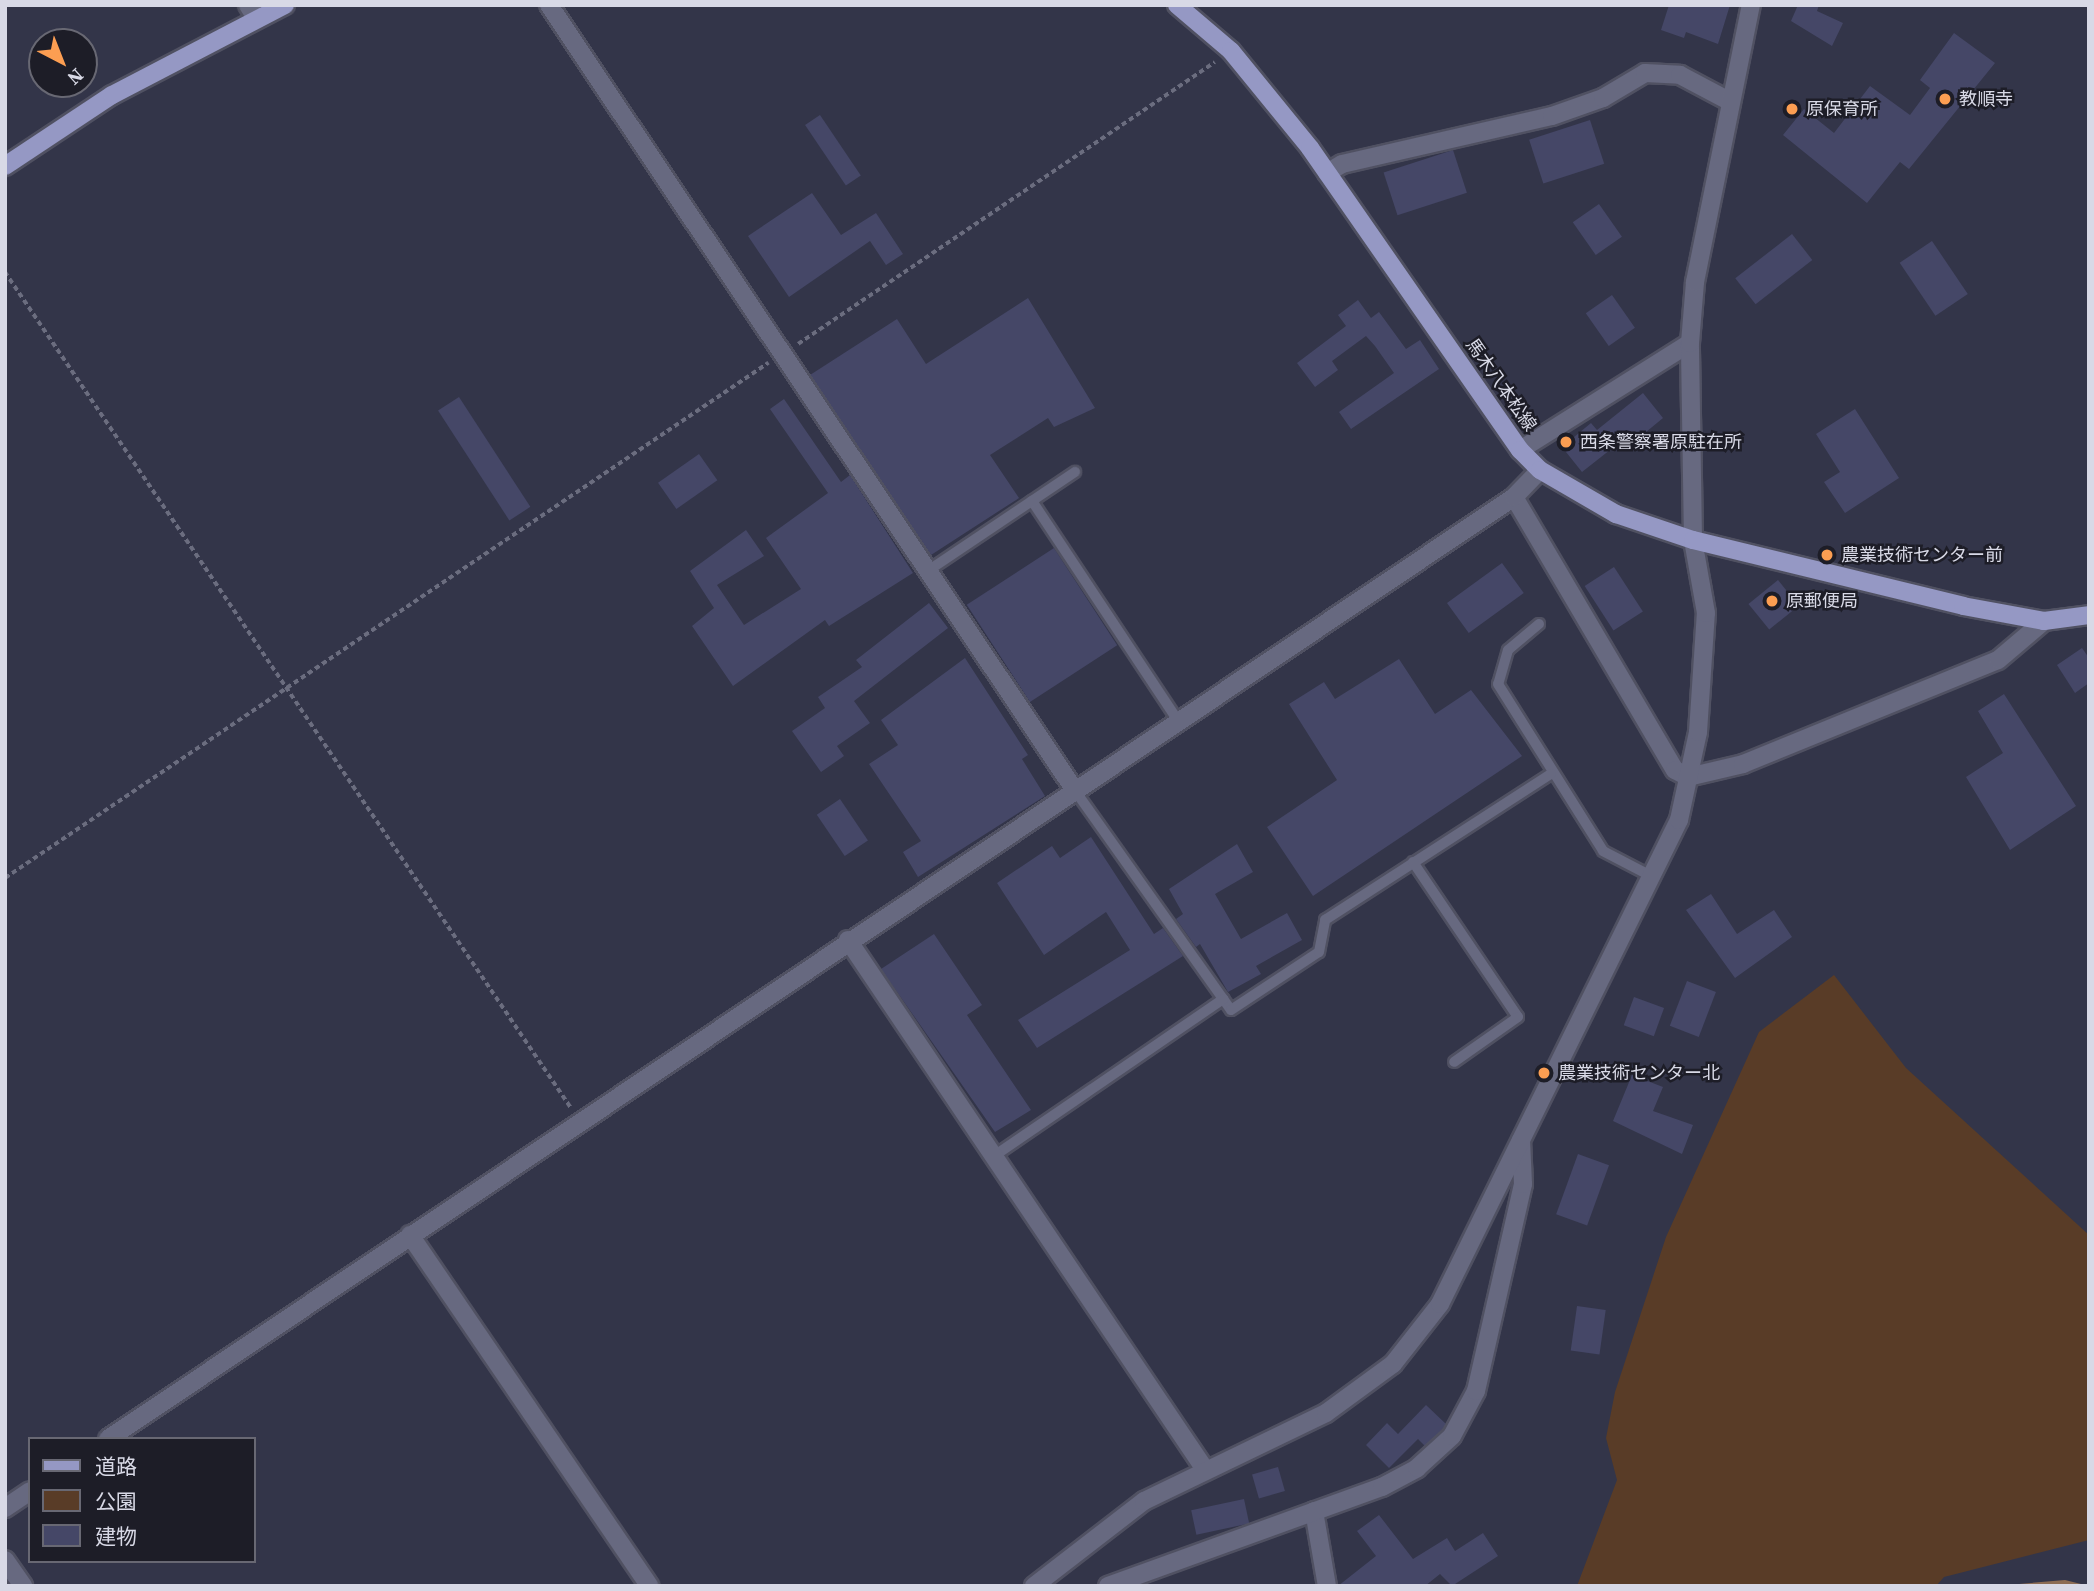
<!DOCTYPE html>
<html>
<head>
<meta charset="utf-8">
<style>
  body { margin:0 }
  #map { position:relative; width:2094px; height:1591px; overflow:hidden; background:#333549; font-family:"Source Serif 4","Noto Sans JP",serif }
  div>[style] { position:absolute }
  .green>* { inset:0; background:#593c27 }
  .water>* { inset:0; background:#8c6c54 }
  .building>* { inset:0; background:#454767; transform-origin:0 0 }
  .path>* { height:3.5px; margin-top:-1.75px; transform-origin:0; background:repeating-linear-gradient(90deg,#6b6d7f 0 5px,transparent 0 8.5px) }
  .roads { filter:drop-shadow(2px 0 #505162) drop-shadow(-2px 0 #505162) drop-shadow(0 2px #505162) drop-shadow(0 -2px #505162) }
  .service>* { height:10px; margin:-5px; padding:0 5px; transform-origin:5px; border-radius:5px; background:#676980 }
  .minor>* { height:18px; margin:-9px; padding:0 9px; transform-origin:9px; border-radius:9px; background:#676980 }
  .tertiary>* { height:18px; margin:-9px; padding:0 9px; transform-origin:9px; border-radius:9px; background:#676980 }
  .primary>* { height:18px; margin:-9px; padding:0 9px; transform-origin:9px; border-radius:9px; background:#9598c4 }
  .dots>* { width:19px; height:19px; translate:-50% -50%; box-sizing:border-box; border:4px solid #1d1d27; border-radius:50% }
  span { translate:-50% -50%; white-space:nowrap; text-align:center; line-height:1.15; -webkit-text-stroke:5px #1d1d27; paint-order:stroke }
  .poi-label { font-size:18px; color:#d8d9e6 }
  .left { translate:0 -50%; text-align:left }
  .street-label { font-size:18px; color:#d8d9e6 }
  .frame { position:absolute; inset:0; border:7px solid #d8d9e6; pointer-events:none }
  .legend { position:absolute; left:28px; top:1437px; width:228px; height:126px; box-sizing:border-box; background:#1d1d27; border:2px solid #686873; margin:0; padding:9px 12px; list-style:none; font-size:21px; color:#d8d9e6 }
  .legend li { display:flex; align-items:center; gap:14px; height:35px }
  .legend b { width:35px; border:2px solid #686873 }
  .north { position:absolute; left:28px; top:28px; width:70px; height:70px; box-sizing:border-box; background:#1d1d27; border:2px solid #686873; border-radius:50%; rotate:138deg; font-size:19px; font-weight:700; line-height:28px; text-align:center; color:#d8d9e6 }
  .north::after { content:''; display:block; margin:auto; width:24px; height:32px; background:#fc9e52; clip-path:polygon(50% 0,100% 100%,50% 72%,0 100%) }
</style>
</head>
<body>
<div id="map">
  <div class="green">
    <div style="clip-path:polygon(1834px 975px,1906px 1068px,2089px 1235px,2089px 1540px,1944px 1577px,1936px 1586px,1577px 1586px,1617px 1480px,1606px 1438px,1615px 1392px,1666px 1237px,1759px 1032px)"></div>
  </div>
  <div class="water">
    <div style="clip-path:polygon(2065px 1580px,2089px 1586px,1995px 1586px)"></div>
  </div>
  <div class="building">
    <div style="clip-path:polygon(1669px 5px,1730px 5px,1718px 44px,1686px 32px,1684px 38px,1661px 30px)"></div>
    <div style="clip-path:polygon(1798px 5px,1819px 5px,1817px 11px,1843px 23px,1832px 46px,1791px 21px)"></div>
    <div style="clip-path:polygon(1954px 33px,1995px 63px,1909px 169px,1900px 162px,1867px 203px,1783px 135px,1804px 109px,1834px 133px,1870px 86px,1910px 115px,1930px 88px,1920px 80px)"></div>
    <div style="left:820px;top:115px;width:73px;height:18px;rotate:56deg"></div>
    <div style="left:1590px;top:120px;width:46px;height:64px;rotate:72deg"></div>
    <div style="left:1453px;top:150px;width:45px;height:73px;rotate:72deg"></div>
    <div style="clip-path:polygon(812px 193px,841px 235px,876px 213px,903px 254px,886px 265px,870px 241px,789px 297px,748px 236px)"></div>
    <div style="left:1599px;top:204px;width:40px;height:32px;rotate:55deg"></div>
    <div style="left:1792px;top:234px;width:33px;height:72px;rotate:52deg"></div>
    <div style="left:1932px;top:241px;width:64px;height:39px;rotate:56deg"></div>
    <div style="left:1612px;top:295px;width:40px;height:32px;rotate:55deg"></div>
    <div style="clip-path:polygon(1028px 298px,1095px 408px,1054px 427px,1048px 418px,990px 455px,1019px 498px,931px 555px,810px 375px,897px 319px,926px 364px)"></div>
    <div style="clip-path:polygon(1358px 300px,1371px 318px,1379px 312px,1406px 349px,1420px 340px,1439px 369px,1351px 429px,1339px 412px,1394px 373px,1375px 346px,1366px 336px,1332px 361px,1338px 370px,1315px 387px,1297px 363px,1346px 326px,1338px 315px)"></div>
    <div style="clip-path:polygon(1643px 393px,1663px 418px,1634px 442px,1629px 435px,1582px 472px,1562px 447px,1591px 423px,1597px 430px)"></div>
    <div style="left:459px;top:397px;width:131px;height:25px;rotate:57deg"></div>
    <div style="clip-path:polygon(784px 399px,841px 482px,850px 475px,913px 573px,829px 626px,825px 620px,733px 686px,692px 626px,714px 608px,690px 571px,746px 530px,764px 556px,717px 585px,744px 625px,801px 589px,766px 538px,828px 493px,770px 409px)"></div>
    <div style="clip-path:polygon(1855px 409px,1899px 478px,1845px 513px,1824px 482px,1840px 472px,1816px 434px)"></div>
    <div style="left:699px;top:454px;width:32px;height:50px;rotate:55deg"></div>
    <div style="left:1054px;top:548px;width:116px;height:104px;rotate:57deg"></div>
    <div style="left:1502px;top:563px;width:37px;height:68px;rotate:54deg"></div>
    <div style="left:1614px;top:567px;width:53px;height:35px;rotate:57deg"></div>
    <div style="left:1778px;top:580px;width:33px;height:38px;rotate:51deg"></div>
    <div style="clip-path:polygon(929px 603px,948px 628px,854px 701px,870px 723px,837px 746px,844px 756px,821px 772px,792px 731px,825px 708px,818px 697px,862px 667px,856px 660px)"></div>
    <div style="clip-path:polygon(2082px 648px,2089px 658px,2089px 683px,2075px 693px,2057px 665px)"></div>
    <div style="clip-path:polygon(965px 658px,1028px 755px,1022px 759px,1045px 796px,918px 877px,903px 852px,921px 841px,869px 764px,898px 745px,881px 720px)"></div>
    <div style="clip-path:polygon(1399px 659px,1435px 714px,1471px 690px,1522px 756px,1313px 896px,1267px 827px,1337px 780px,1289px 704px,1324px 682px,1335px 699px)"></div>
    <div style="clip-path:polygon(2004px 694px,2076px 806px,2010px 850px,1966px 777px,2003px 753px,1978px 711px)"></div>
    <div style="left:840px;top:799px;width:50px;height:28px;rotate:56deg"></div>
    <div style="clip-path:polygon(1091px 837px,1154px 934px,1163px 928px,1183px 956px,1037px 1048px,1018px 1020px,1130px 950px,1106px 912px,1044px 955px,997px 883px,1052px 846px,1060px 858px)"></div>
    <div style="clip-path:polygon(1237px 844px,1253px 872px,1215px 894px,1241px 939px,1287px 913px,1302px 940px,1256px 966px,1261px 974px,1228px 992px,1200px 944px,1196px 947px,1176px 919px,1183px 914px,1169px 889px)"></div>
    <div style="clip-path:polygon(1711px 894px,1737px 934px,1774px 910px,1792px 937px,1735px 978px,1686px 910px)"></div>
    <div style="clip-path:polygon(934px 934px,982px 1005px,967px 1015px,1031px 1110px,995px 1132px,881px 969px)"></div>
    <div style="left:1687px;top:981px;width:31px;height:48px;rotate:21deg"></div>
    <div style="left:1634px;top:997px;width:32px;height:30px;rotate:20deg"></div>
    <div style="clip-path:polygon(1632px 1075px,1663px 1087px,1653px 1111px,1693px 1125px,1682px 1154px,1613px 1121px)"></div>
    <div style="left:1578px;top:1154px;width:33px;height:64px;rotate:20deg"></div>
    <div style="left:1577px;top:1306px;width:29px;height:45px;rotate:8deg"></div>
    <div style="clip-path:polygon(1426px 1405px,1446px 1424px,1443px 1429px,1425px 1446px,1418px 1439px,1389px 1468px,1366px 1445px,1387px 1423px,1398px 1434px)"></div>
    <div style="left:1278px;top:1467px;width:25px;height:27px;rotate:74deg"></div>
    <div style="left:1244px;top:1499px;width:25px;height:54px;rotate:78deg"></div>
    <div style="clip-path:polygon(1379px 1515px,1413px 1559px,1447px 1538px,1455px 1551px,1483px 1533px,1498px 1556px,1452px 1586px,1440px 1574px,1425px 1586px,1338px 1586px,1376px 1556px,1357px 1531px)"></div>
  </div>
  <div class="path">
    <div style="left:5px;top:272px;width:1010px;rotate:55.9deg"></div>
    <div style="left:798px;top:344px;width:503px;rotate:-34.07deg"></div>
    <div style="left:5px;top:878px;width:921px;rotate:-34.02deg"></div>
  </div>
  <div class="roads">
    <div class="service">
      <div style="left:1032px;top:501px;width:265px;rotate:56.4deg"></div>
      <div style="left:929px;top:570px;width:176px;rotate:-33.9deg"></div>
      <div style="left:1539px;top:624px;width:40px;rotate:140deg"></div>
      <div style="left:1508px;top:650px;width:35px;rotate:106deg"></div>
      <div style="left:1498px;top:684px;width:197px;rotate:57.8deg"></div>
      <div style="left:1603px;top:851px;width:54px;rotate:27.5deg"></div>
      <div style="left:1076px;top:792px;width:267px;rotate:54.6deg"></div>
      <div style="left:1231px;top:1010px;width:105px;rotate:-33.4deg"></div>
      <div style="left:1319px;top:952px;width:33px;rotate:-79deg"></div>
      <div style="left:1325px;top:920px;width:269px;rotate:-32.9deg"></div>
      <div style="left:1413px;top:862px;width:187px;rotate:55.9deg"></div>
      <div style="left:1518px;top:1017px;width:78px;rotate:144.9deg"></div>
      <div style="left:994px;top:1156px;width:278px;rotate:-34.4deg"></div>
    </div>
    <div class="minor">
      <div style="left:248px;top:5px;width:15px;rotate:58deg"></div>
      <div style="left:549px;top:5px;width:947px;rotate:56.19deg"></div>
      <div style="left:1327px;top:173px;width:17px;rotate:-31deg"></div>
      <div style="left:1342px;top:164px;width:215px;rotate:-12.9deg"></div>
      <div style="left:1552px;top:116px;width:54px;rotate:-19.4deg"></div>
      <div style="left:1603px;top:98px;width:49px;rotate:-30.8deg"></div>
      <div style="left:1645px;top:73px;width:35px;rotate:3deg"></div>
      <div style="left:1680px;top:75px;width:55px;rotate:28deg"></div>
      <div style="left:1520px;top:450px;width:201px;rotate:-32.2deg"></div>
      <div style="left:1514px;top:497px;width:317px;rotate:59.5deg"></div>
      <div style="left:1675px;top:770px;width:15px;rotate:28deg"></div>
      <div style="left:1688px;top:777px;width:57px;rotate:-13.3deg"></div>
      <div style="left:1743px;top:764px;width:275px;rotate:-22.2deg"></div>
      <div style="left:1998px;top:660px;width:60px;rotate:-40.3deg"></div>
      <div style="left:848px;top:940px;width:640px;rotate:56.01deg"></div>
      <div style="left:410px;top:1235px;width:425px;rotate:55.7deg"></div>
      <div style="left:108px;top:1439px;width:1692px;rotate:-33.82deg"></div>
      <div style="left:1514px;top:497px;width:37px;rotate:-46deg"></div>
      <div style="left:5px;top:1508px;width:30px;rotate:-34deg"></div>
      <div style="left:1314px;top:1511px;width:76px;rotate:80.2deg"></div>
      <div style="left:5px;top:1560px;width:32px;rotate:55deg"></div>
      <div style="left:1108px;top:1586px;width:291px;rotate:-19.9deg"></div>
      <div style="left:1382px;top:1487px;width:40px;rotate:-28deg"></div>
      <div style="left:1417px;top:1468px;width:47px;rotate:-42.4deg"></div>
      <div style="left:1452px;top:1436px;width:51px;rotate:-61.9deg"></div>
      <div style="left:1476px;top:1391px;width:212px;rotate:-77.2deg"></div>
      <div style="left:1523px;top:1184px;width:44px;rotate:-92.6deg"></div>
    </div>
    <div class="tertiary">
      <div style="left:1034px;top:1586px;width:139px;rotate:-37.7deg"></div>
      <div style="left:1144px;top:1501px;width:202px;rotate:-25.8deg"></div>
      <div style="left:1326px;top:1413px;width:83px;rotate:-36.2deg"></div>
      <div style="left:1393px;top:1364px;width:76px;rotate:-51.9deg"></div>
      <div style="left:1440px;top:1304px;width:540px;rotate:-63.72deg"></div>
      <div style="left:1679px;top:820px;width:90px;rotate:-77.8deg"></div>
      <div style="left:1698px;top:732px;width:119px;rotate:-86.2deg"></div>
      <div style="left:1706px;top:613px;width:74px;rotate:-100.1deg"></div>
      <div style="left:1693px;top:540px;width:197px;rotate:-90.9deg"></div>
      <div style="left:1690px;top:343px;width:61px;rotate:-85.3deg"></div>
      <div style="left:1695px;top:282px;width:283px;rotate:-78.6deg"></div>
    </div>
    <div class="primary">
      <div style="left:1177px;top:5px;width:71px;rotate:40.4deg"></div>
      <div style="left:1231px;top:51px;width:125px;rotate:50.8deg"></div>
      <div style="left:1310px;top:148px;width:368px;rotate:55.2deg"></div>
      <div style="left:1520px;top:450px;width:28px;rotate:45deg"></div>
      <div style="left:1540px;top:470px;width:88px;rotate:30.1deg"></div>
      <div style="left:1616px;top:514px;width:81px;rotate:18.7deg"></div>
      <div style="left:1693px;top:540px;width:278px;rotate:13.7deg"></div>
      <div style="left:1963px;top:606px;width:82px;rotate:10.5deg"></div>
      <div style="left:2044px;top:621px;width:45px;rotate:-7.6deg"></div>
      <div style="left:5px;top:166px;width:128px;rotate:-33.6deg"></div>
      <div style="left:112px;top:95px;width:195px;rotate:-27.5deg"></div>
    </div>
  </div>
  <div class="dots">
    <div style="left:1945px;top:99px;background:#fc9e52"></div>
    <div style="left:1792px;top:109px;background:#fc9e52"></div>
    <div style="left:1566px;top:442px;background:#fc9e52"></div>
    <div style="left:1827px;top:555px;background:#fc9e52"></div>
    <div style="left:1772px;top:601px;background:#fc9e52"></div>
    <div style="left:1544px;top:1073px;background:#fc9e52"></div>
  </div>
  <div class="poi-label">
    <span class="left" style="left:1959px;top:99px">教順寺</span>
    <span class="left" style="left:1806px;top:109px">原保育所</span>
    <span class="left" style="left:1580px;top:442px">西条警察署原駐在所</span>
    <span class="left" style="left:1841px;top:555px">農業技術センター前</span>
    <span class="left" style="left:1786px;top:601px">原郵便局</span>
    <span class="left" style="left:1558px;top:1073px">農業技術センター北</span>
  </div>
  <div class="street-label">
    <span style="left:1501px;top:385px;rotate:55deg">馬木八本松線</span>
  </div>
  <div class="frame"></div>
  <ul class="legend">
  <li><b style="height:9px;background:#9598c4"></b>道路</li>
  <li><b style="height:19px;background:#593c27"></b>公園</li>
  <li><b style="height:19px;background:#454767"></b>建物</li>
  </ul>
  <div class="north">N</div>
</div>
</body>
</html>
